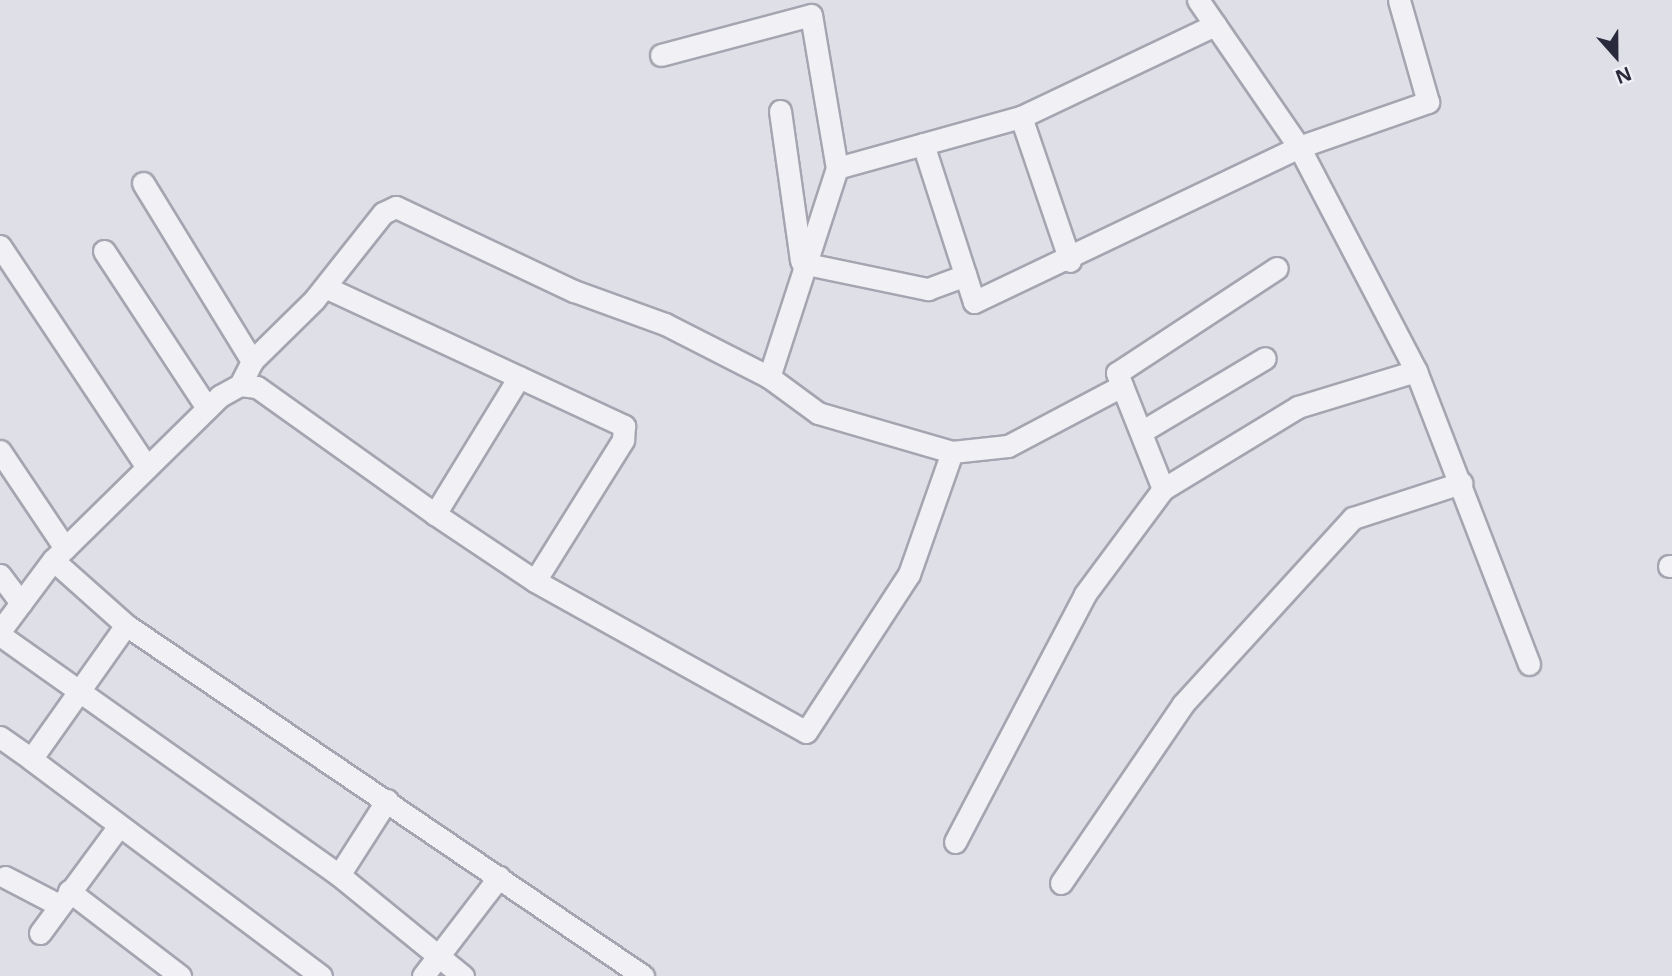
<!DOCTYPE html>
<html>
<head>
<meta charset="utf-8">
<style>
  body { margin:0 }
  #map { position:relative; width:1672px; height:976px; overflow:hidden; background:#dedfe7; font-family:"Noto Sans",sans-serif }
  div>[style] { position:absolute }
  .roads { filter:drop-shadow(2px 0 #a4a5b0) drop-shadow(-2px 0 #a4a5b0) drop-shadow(0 2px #a4a5b0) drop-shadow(0 -2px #a4a5b0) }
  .minor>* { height:21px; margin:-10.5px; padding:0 10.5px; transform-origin:10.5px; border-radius:10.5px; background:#f1f1f5 }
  span { translate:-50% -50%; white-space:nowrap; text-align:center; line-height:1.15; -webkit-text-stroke:7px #eeeef4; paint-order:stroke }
  .north { position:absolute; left:1581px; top:21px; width:70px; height:70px; -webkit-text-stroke:5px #eeeef4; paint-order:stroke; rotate:159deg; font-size:19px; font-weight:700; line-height:28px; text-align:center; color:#292a3c }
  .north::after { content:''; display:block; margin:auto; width:24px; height:32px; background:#292a3c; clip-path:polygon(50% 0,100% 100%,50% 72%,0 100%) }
</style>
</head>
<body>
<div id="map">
  <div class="roads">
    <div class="minor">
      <div style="left:1198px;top:0;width:178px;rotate:55.5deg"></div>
      <div style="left:1299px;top:147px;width:253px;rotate:62.4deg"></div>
      <div style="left:1416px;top:371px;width:314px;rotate:68.9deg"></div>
      <div style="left:661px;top:55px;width:155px;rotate:-14.9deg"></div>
      <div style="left:811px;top:15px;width:155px;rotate:80.4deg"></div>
      <div style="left:837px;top:168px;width:220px;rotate:108deg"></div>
      <div style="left:769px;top:377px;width:61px;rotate:36.3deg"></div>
      <div style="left:818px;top:413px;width:140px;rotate:16.2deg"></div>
      <div style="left:952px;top:452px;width:56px;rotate:-6.1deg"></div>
      <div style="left:1008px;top:446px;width:129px;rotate:-27.8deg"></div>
      <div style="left:780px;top:111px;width:151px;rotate:82deg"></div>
      <div style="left:1021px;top:117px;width:152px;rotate:71.2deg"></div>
      <div style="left:923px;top:144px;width:166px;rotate:72.1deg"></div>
      <div style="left:974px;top:302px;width:360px;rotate:-25.5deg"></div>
      <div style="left:1299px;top:147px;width:137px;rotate:-19.2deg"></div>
      <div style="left:1428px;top:102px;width:106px;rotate:-105.9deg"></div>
      <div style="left:837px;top:168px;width:191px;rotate:-15.5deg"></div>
      <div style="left:1021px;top:117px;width:215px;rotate:-25.4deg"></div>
      <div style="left:143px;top:183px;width:209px;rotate:58.5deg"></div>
      <div style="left:0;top:246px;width:265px;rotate:56.4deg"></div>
      <div style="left:104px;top:251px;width:188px;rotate:56.7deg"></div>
      <div style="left:802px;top:263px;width:129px;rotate:11.7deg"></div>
      <div style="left:928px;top:289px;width:40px;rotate:-20.2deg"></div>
      <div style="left:325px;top:287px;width:330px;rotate:24.9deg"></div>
      <div style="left:624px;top:426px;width:14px;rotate:94deg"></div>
      <div style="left:623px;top:440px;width:166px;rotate:122deg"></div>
      <div style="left:519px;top:377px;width:161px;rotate:121.5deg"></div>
      <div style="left:435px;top:514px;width:120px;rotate:33.8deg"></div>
      <div style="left:535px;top:581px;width:310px;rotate:29.1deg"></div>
      <div style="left:806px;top:732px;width:189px;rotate:-56.9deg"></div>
      <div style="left:909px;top:574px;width:129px;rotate:-70.6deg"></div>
      <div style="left:240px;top:385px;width:27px;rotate:-63deg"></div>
      <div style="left:252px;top:361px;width:87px;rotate:-44.5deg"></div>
      <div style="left:314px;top:300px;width:111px;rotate:-51.6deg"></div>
      <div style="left:383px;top:213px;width:14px;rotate:-25deg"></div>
      <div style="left:396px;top:207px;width:197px;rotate:25.3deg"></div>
      <div style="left:574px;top:291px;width:97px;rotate:19.9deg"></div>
      <div style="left:665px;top:324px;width:117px;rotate:27deg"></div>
      <div style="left:1141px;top:432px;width:144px;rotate:-30.8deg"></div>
      <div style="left:0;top:451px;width:117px;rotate:56.2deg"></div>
      <div style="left:1163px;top:489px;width:125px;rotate:-111.6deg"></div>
      <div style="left:1117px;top:373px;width:191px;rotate:-33.3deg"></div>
      <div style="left:53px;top:560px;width:98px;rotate:41.7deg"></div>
      <div style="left:126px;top:625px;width:625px;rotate:34.17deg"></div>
      <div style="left:1669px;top:566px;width:3px"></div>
      <div style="left:0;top:575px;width:35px;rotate:53deg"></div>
      <div style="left:126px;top:625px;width:164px;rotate:125.3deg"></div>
      <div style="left:31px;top:759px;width:362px;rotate:36.8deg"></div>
      <div style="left:0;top:631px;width:89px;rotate:-53.3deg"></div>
      <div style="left:53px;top:560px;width:234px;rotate:-44.5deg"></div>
      <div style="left:220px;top:396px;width:23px;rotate:-29deg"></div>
      <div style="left:240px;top:385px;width:17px;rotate:7deg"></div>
      <div style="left:257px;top:387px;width:219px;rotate:35.5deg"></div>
      <div style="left:0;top:635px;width:415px;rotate:35.3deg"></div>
      <div style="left:0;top:737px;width:38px;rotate:35deg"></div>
      <div style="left:387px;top:800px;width:89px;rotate:122.6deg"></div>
      <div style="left:339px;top:875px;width:160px;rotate:39.2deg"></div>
      <div style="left:955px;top:842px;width:280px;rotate:-62.3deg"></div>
      <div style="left:1085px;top:594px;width:131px;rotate:-53.4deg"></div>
      <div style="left:1163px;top:489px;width:158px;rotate:-31.3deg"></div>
      <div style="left:1298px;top:407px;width:123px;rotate:-17deg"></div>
      <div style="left:5px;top:877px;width:61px;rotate:27.4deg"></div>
      <div style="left:1061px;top:883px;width:217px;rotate:-55.7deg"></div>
      <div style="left:1183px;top:704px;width:252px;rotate:-47.6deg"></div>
      <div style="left:1353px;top:518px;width:114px;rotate:-18deg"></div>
      <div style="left:69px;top:891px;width:140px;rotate:37.4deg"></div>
      <div style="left:40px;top:933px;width:133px;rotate:-53.6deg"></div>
      <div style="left:423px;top:976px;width:125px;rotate:-52.5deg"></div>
    </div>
  </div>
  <div class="north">N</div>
</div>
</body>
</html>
